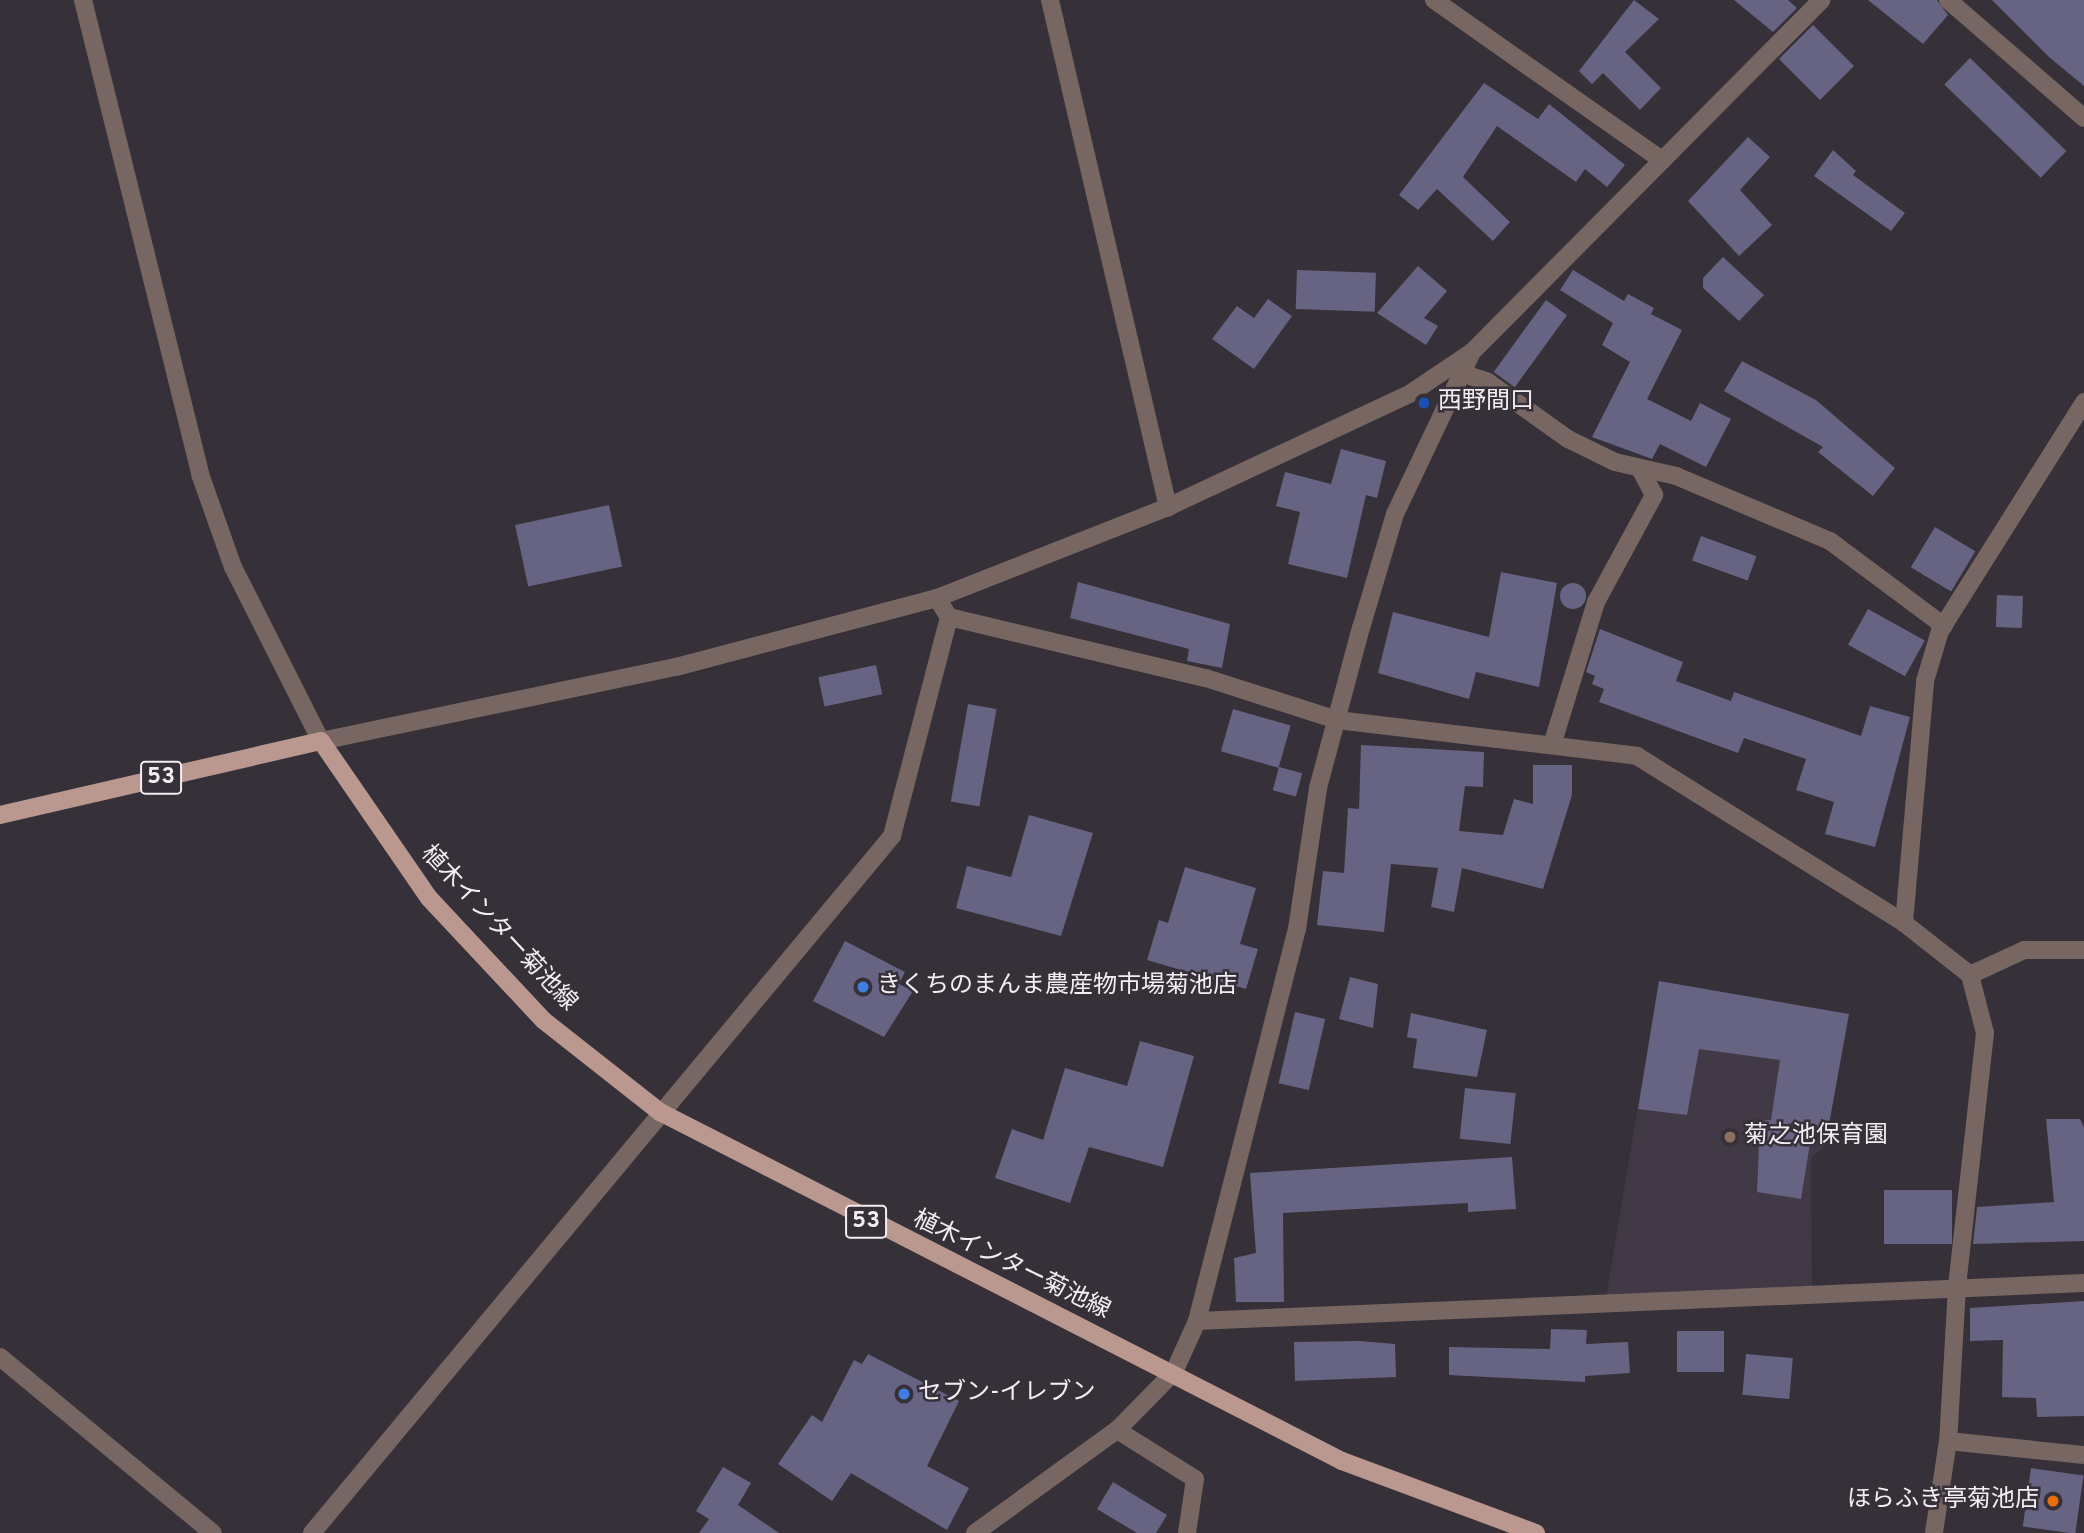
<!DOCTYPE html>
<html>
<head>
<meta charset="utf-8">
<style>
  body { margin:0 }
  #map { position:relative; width:2084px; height:1533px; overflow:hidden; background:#363038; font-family:Overpass,"Noto Sans JP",sans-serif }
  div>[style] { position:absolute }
  .built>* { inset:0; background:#423946 }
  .building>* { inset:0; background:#676382; transform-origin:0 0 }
  .round { border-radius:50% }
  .minor>* { height:18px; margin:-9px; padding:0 9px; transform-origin:9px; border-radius:9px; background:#776662 }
  .tertiary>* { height:18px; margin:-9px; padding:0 9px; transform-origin:9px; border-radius:9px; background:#776662 }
  .primary>* { height:18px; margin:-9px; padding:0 9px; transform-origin:9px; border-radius:9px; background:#ba9890 }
  .dots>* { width:19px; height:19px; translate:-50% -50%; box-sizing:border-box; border:4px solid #363038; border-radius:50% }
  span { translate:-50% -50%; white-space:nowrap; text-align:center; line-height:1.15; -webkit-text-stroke:5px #363038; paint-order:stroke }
  .shield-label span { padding:2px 5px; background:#363038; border:2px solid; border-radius:5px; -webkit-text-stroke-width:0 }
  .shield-label { font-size:23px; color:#f2eef3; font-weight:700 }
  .poi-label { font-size:24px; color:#f2eef3 }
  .left { translate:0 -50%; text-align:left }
  .right { translate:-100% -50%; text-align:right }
  .street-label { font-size:24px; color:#f2eef3 }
</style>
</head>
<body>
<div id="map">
  <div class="built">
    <div style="clip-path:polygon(1659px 981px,1836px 1068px,1827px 1145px,1811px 1157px,1812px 1294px,1605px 1304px)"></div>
  </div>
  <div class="building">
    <div style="clip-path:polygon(1634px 0,1659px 19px,1625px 52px,1661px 88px,1640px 110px,1603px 73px,1592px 84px,1579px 71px)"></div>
    <div style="clip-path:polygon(1734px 0,1788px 0,1797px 8px,1773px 32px)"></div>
    <div style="clip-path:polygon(1868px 0,1937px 0,1948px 15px,1923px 44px)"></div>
    <div style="clip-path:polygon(1992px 0,2084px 0,2084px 86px,2049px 57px)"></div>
    <div style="left:1813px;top:25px;width:58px;height:48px;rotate:45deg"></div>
    <div style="left:1970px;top:58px;width:134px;height:37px;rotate:44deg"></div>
    <div style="clip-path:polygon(1484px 83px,1538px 119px,1549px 104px,1625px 165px,1607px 187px,1585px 169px,1576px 182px,1497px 126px,1463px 177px,1510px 222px,1493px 241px,1437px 189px,1418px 210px,1399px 195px)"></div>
    <div style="clip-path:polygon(1748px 137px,1770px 157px,1740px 190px,1772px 225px,1739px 256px,1688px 201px)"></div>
    <div style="clip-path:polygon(1833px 150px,1856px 171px,1853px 175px,1905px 213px,1891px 231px,1814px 176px)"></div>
    <div style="clip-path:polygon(1723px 257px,1764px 295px,1739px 321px,1703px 288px,1703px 278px)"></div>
    <div style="clip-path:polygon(1418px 266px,1447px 291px,1424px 318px,1438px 326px,1426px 345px,1377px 313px)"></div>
    <div style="left:1297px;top:270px;width:79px;height:39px;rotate:2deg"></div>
    <div style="clip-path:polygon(1573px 270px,1624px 301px,1628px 294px,1654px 308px,1651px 314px,1682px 330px,1647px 399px,1691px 421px,1700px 403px,1731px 419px,1706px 467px,1660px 444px,1652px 459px,1592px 437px,1630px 362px,1602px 345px,1613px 323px,1560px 290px)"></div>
    <div style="clip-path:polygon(1268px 299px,1292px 316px,1254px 369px,1212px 339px,1237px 306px,1254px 318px)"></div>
    <div style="left:1546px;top:300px;width:26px;height:89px;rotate:36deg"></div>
    <div style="clip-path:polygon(1742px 361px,1816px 400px,1895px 468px,1873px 496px,1818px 452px,1823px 447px,1724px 391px)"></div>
    <div style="clip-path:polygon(1341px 449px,1386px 461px,1377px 498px,1366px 495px,1347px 578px,1288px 564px,1300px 512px,1276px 506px,1285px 472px,1331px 484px)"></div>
    <div style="left:609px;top:505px;width:63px;height:96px;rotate:78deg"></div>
    <div style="left:1935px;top:527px;width:47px;height:47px;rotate:31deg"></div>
    <div style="left:1701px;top:536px;width:59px;height:26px;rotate:20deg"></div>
    <div style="clip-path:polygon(1501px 572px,1557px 583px,1539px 687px,1476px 672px,1469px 699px,1378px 673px,1393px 612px,1489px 637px)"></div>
    <div style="clip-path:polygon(1078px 582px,1230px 624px,1222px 668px,1187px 661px,1189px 649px,1070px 618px)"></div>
    <div class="round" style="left:1560px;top:583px;width:26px;height:26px"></div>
    <div style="left:1997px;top:595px;width:26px;height:32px;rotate:2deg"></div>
    <div style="left:1868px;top:609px;width:65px;height:41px;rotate:29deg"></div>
    <div style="clip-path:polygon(1600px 629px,1683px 662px,1676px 681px,1731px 701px,1734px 692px,1861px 736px,1870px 706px,1910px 717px,1875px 847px,1825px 834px,1834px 802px,1796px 790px,1806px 759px,1744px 738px,1738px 753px,1599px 702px,1604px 689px,1592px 684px,1595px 676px,1586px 672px)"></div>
    <div style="left:876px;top:665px;width:30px;height:59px;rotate:78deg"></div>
    <div style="left:968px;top:704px;width:29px;height:99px;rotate:10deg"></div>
    <div style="left:1233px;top:709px;width:60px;height:44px;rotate:16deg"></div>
    <div style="clip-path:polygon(1361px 745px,1484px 752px,1483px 787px,1465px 786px,1459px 831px,1503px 835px,1514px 799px,1533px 804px,1533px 765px,1572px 765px,1572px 795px,1543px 889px,1462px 868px,1454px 912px,1431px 907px,1438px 868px,1391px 864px,1384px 932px,1317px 925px,1323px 871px,1344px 873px,1348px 808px,1359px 809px)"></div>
    <div style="left:1279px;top:767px;width:24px;height:24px;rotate:15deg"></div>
    <div style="clip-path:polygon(1029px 815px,1093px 833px,1061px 936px,956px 908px,967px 866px,1011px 877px)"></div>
    <div style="clip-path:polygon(1185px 867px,1256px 888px,1240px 944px,1258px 949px,1246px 989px,1147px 960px,1159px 920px,1168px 923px)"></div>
    <div style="clip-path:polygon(845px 941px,905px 972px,899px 984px,913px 991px,884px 1037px,813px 1001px)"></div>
    <div style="clip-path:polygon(1350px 977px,1378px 984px,1373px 1028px,1339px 1019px)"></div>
    <div style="clip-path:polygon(1659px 981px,1849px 1014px,1828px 1130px,1813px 1125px,1801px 1199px,1757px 1192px,1760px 1121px,1771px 1120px,1780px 1060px,1699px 1049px,1687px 1115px,1638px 1109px)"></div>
    <div style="left:1295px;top:1012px;width:31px;height:73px;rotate:13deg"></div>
    <div style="clip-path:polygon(1411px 1013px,1487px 1030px,1477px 1077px,1413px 1068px,1417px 1039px,1407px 1037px)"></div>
    <div style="clip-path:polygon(1140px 1041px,1194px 1056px,1163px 1167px,1089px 1147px,1070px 1203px,995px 1178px,1012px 1129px,1043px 1140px,1065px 1068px,1127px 1086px)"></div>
    <div style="left:1465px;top:1088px;width:51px;height:51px;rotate:6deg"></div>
    <div style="clip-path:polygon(2046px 1119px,2080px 1119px,2084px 1128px,2084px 1241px,1973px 1244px,1977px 1207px,2054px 1202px)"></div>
    <div style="clip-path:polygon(1512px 1157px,1516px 1209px,1468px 1212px,1468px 1203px,1283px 1213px,1284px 1302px,1236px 1302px,1234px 1258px,1256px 1253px,1250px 1173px)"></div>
    <div style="left:1884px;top:1190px;width:68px;height:54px"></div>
    <div style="clip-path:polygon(2084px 1301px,2084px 1416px,2037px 1417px,2036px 1398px,2002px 1397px,2003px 1340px,1970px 1341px,1970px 1308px)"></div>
    <div style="clip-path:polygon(1551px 1329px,1587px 1330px,1586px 1344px,1628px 1342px,1630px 1373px,1585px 1376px,1585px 1382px,1449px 1375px,1449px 1347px,1550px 1349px)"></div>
    <div style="left:1677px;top:1331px;width:47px;height:41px"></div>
    <div style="clip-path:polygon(1359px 1341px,1395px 1344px,1396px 1377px,1295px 1381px,1294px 1342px)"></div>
    <div style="clip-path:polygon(868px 1354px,959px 1401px,927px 1466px,969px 1488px,947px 1530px,851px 1473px,832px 1501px,778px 1464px,812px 1415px,822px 1422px,854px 1360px,862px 1364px)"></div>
    <div style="left:1746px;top:1354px;width:47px;height:41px;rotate:5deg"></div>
    <div style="clip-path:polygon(723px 1467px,751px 1483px,738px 1505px,779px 1533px,699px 1533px,709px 1519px,696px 1511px)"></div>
    <div style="left:2031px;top:1468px;width:53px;height:59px;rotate:8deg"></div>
    <div style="clip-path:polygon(1113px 1482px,1167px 1515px,1156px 1533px,1137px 1533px,1097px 1509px)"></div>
  </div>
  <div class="minor">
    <div style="left:1050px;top:0;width:521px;rotate:76.9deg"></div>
    <div style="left:1434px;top:0;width:279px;rotate:35.1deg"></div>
    <div style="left:1948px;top:0;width:180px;rotate:40.9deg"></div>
    <div style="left:1461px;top:373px;width:28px;rotate:18deg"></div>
    <div style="left:1488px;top:382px;width:98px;rotate:35.5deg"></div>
    <div style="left:1568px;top:439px;width:52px;rotate:26.1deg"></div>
    <div style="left:1615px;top:462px;width:63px;rotate:12.9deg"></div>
    <div style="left:1676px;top:476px;width:167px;rotate:22.9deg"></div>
    <div style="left:1830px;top:541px;width:142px;rotate:36.7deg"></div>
    <div style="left:937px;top:598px;width:22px;rotate:58deg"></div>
    <div style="left:949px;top:617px;width:264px;rotate:13.4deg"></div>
    <div style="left:1206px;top:678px;width:138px;rotate:17.8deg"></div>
    <div style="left:1337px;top:720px;width:302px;rotate:6.8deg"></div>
    <div style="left:1637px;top:756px;width:315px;rotate:32deg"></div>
    <div style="left:1904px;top:923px;width:84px;rotate:38.2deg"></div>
    <div style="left:1970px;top:975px;width:60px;rotate:75.5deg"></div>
    <div style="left:1985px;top:1033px;width:256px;rotate:96.3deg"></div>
    <div style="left:1957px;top:1287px;width:154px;rotate:93.3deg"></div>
    <div style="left:1948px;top:1441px;width:93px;rotate:98.7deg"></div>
    <div style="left:1553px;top:742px;width:146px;rotate:-72.9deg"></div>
    <div style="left:1596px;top:602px;width:122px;rotate:-61.5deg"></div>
    <div style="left:1654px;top:495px;width:27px;rotate:-118deg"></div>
    <div style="left:1904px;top:923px;width:243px;rotate:-85deg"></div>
    <div style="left:1925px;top:681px;width:52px;rotate:-73.3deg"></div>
    <div style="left:1940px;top:631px;width:271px;rotate:-57.8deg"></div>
    <div style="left:1970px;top:975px;width:60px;rotate:-24.8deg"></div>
    <div style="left:2024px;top:950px;width:60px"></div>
    <div style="left:1197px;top:1321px;width:888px;rotate:-2.45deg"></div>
    <div style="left:0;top:1357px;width:276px;rotate:39.6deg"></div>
    <div style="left:1117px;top:1430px;width:92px;rotate:32.1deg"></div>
    <div style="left:1195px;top:1479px;width:55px;rotate:98.4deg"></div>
    <div style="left:1948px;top:1441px;width:137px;rotate:5.9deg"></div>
    <div style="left:312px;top:1533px;width:907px;rotate:-50.23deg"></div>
    <div style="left:892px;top:836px;width:226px;rotate:-75.4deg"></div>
    <div style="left:975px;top:1533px;width:175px;rotate:-36deg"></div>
    <div style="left:1117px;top:1430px;width:81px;rotate:-45.5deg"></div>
    <div style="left:1174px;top:1372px;width:56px;rotate:-65.7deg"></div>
    <div style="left:1197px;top:1321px;width:405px;rotate:-75.7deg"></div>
    <div style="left:1297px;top:929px;width:143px;rotate:-81.5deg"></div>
    <div style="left:1318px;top:788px;width:166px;rotate:-75deg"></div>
    <div style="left:1361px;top:628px;width:119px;rotate:-73.4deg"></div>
    <div style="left:1395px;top:514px;width:179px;rotate:-64.6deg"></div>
  </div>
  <div class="tertiary">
    <div style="left:83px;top:0;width:488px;rotate:76.1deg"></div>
    <div style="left:200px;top:474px;width:99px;rotate:70.5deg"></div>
    <div style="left:233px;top:567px;width:195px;rotate:63.2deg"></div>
    <div style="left:321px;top:741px;width:363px;rotate:-11.8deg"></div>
    <div style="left:676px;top:667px;width:270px;rotate:-14.8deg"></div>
    <div style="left:937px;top:598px;width:248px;rotate:-21.5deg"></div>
    <div style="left:1168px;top:507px;width:268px;rotate:-25.1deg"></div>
    <div style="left:1411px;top:393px;width:73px;rotate:-33.9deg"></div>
    <div style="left:1472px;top:352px;width:496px;rotate:-45.2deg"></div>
  </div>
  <div class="primary">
    <div style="left:0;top:815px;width:329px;rotate:-13deg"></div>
    <div style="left:321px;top:741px;width:191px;rotate:55.5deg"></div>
    <div style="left:429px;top:898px;width:167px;rotate:46.9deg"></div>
    <div style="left:543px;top:1020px;width:149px;rotate:38.2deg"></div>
    <div style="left:660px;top:1112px;width:766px;rotate:27.1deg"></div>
    <div style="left:1342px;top:1461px;width:207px;rotate:20.4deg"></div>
  </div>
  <div class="dots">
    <div style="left:1424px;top:403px;background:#1a4fb4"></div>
    <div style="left:863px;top:987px;background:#3f7fe0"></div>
    <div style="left:1730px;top:1137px;background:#8d6e63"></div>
    <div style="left:904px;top:1394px;background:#3f7fe0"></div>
    <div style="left:2053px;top:1501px;background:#e8710a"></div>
  </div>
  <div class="shield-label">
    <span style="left:161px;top:778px">53</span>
    <span style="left:866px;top:1222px">53</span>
  </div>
  <div class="poi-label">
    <span class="left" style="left:1438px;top:403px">西野間口</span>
    <span class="left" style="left:877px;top:987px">きくちのまんま農産物市場菊池店</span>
    <span class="left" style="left:1744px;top:1137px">菊之池保育園</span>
    <span class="left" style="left:918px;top:1394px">セブン-イレブン</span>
    <span class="right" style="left:2039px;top:1501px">ほらふき亭菊池店</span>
  </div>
  <div class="street-label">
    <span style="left:498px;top:929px;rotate:47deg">植木インター菊池線</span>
    <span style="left:1011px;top:1266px;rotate:26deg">植木インター菊池線</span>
  </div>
</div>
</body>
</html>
